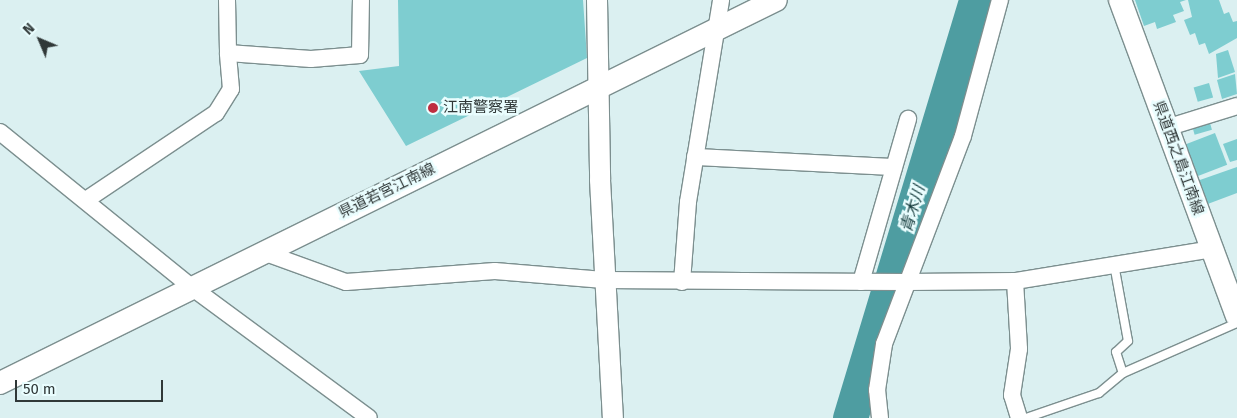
<!DOCTYPE html>
<html>
<head>
<meta charset="utf-8">
<style>
  body { margin:0 }
  #map { position:relative; width:1237px; height:418px; overflow:hidden; background:#dbf0f1; font-family:"Fira Sans","Noto Sans JP",sans-serif }
  div>[style] { position:absolute }
  .river>* { height:35px; margin:-17.5px; padding:0 17.5px; transform-origin:17.5px; border-radius:17.5px; background:#4e9da1 }
  .building>* { inset:0; background:#7ecdd0; transform-origin:0 0 }
  .roads { filter:drop-shadow(1px 0 #7c8f8f) drop-shadow(-1px 0 #7c8f8f) drop-shadow(0 1px #7c8f8f) drop-shadow(0 -1px #7c8f8f) }
  .service>* { height:8px; margin:-4px; padding:0 4px; transform-origin:4px; border-radius:4px; background:#fff }
  .minor>* { height:16px; margin:-8px; padding:0 8px; transform-origin:8px; border-radius:8px; background:#fff }
  .tertiary>* { height:20px; margin:-10px; padding:0 10px; transform-origin:10px; border-radius:10px; background:#fff }
  .secondary>* { height:22px; margin:-11px; padding:0 11px; transform-origin:11px; border-radius:11px; background:#fff }
  .dots>* { width:14px; height:14px; translate:-50% -50%; box-sizing:border-box; border:2px solid #e9fdfe; border-radius:50% }
  span { translate:-50% -50%; white-space:nowrap; text-align:center; line-height:1.15; -webkit-text-stroke:5px #e9fdfe; paint-order:stroke }
  .poi-label { font-size:15px; color:#303838 }
  .left { translate:0 -50%; text-align:left }
  .street-label { font-size:15px; color:#303838 }
  .water-label { font-size:16px; color:#163c3e; font-style:italic }
  .north { position:absolute; left:15px; top:15px; width:50px; height:50px; -webkit-text-stroke:4px #e9fdfe; paint-order:stroke; rotate:315deg; font-size:14px; font-weight:700; line-height:20px; text-align:center; color:#303838 }
  .north::after { content:''; display:block; margin:auto; width:18px; height:22px; background:#303838; clip-path:polygon(50% 0,100% 100%,50% 72%,0 100%) }
  .scale { position:absolute; left:15px; top:380px; width:148px; height:22px; box-sizing:border-box; border:2px solid #303838; border-top:0; padding-left:6px; font-size:15px; line-height:18px; white-space:nowrap; color:#303838; -webkit-text-stroke:4px #e9fdfe; paint-order:stroke }
</style>
</head>
<body>
<div id="map">
  <div class="river">
    <div style="left:850px;top:418px;width:437px;rotate:-73.2deg"></div>
  </div>
  <div class="building">
    <div style="clip-path:polygon(398px 0,583px 0,587px 58px,406px 146px,359px 71px,399px 66px)"></div>
    <div style="clip-path:polygon(1135px 0,1186px 0,1180px 2px,1184px 11px,1173px 15px,1176px 22px,1157px 29px,1155px 22px,1144px 26px)"></div>
    <div style="clip-path:polygon(1188px 0,1219px 0,1224px 14px,1229px 12px,1233px 22px,1237px 21px,1237px 38px,1209px 54px,1205px 43px,1199px 45px,1195px 33px,1190px 35px,1184px 20px,1192px 17px)"></div>
    <div style="clip-path:polygon(1228px 50px,1235px 72px,1218px 78px,1216px 54px)"></div>
    <div style="clip-path:polygon(1235px 74px,1237px 94px,1222px 99px,1217px 80px)"></div>
    <div style="left:1209px;top:83px;width:15px;height:16px;rotate:74deg"></div>
    <div style="left:1210px;top:123px;width:7px;height:18px;rotate:74deg"></div>
    <div style="left:1215px;top:133px;width:34px;height:34px;rotate:69deg"></div>
    <div style="clip-path:polygon(1237px 139px,1237px 160px,1230px 162px,1223px 144px)"></div>
    <div style="clip-path:polygon(1237px 167px,1237px 193px,1205px 205px,1197px 181px)"></div>
  </div>
  <div class="roads">
    <div class="service">
      <div style="left:1114px;top:264px;width:78px;rotate:79.7deg"></div>
      <div style="left:1128px;top:341px;width:16px;rotate:137deg"></div>
      <div style="left:1116px;top:352px;width:22px;rotate:72deg"></div>
      <div style="left:1026px;top:418px;width:77px;rotate:-18.9deg"></div>
      <div style="left:1099px;top:393px;width:31px;rotate:-40deg"></div>
      <div style="left:1123px;top:373px;width:124px;rotate:-23.7deg"></div>
    </div>
    <div class="minor">
      <div style="left:227px;top:0;width:53px;rotate:88.9deg"></div>
      <div style="left:228px;top:53px;width:83px;rotate:4.1deg"></div>
      <div style="left:311px;top:59px;width:49px;rotate:-4.7deg"></div>
      <div style="left:360px;top:55px;width:55px;rotate:-89deg"></div>
      <div style="left:1166px;top:128px;width:74px;rotate:-17.2deg"></div>
      <div style="left:0;top:132px;width:245px;rotate:39deg"></div>
      <div style="left:190px;top:286px;width:222px;rotate:36.4deg"></div>
      <div style="left:695px;top:157px;width:199px;rotate:2.9deg"></div>
      <div style="left:86px;top:200px;width:156px;rotate:-33.8deg"></div>
      <div style="left:216px;top:113px;width:28px;rotate:-58deg"></div>
      <div style="left:231px;top:89px;width:36px;rotate:-95deg"></div>
      <div style="left:263px;top:252px;width:88px;rotate:19.9deg"></div>
      <div style="left:346px;top:282px;width:149px;rotate:-4.2deg"></div>
      <div style="left:495px;top:271px;width:109px;rotate:4.7deg"></div>
      <div style="left:604px;top:280px;width:303px;rotate:0.4deg"></div>
      <div style="left:907px;top:282px;width:108px;rotate:-0.5deg"></div>
      <div style="left:1015px;top:281px;width:200px;rotate:-9.2deg"></div>
      <div style="left:1015px;top:281px;width:68px;rotate:86.6deg"></div>
      <div style="left:1019px;top:349px;width:47px;rotate:98.7deg"></div>
      <div style="left:1012px;top:395px;width:24px;rotate:73deg"></div>
      <div style="left:682px;top:282px;width:80px;rotate:-85.7deg"></div>
      <div style="left:688px;top:202px;width:205px;rotate:-80.7deg"></div>
      <div style="left:861px;top:282px;width:170px;rotate:-73.9deg"></div>
      <div style="left:880px;top:418px;width:28px;rotate:-96deg"></div>
      <div style="left:877px;top:390px;width:47px;rotate:-81.3deg"></div>
      <div style="left:884px;top:344px;width:222px;rotate:-69.2deg"></div>
      <div style="left:963px;top:136px;width:141px;rotate:-74.8deg"></div>
    </div>
    <div class="tertiary">
      <div style="left:597px;top:0;width:180px;rotate:89deg"></div>
      <div style="left:600px;top:180px;width:238px;rotate:86.9deg"></div>
    </div>
    <div class="secondary">
      <div style="left:1120px;top:0;width:337px;rotate:69.7deg"></div>
      <div style="left:0;top:383px;width:865px;rotate:-26.27deg"></div>
    </div>
  </div>
  <div class="dots">
    <div style="left:433px;top:108px;background:#be2d40"></div>
  </div>
  <div class="poi-label">
    <span class="left" style="left:443px;top:108px">江南警察署</span>
  </div>
  <div class="street-label">
    <span style="left:1178px;top:158px;rotate:70deg">県道西之島江南線</span>
    <span style="left:387px;top:191px;rotate:-26deg">県道若宮江南線</span>
  </div>
  <div class="water-label">
    <span style="left:913px;top:209px;rotate:-73deg">青木川</span>
  </div>
  <div class="north">N</div>
  <div class="scale">50 m</div>
</div>
</body>
</html>
